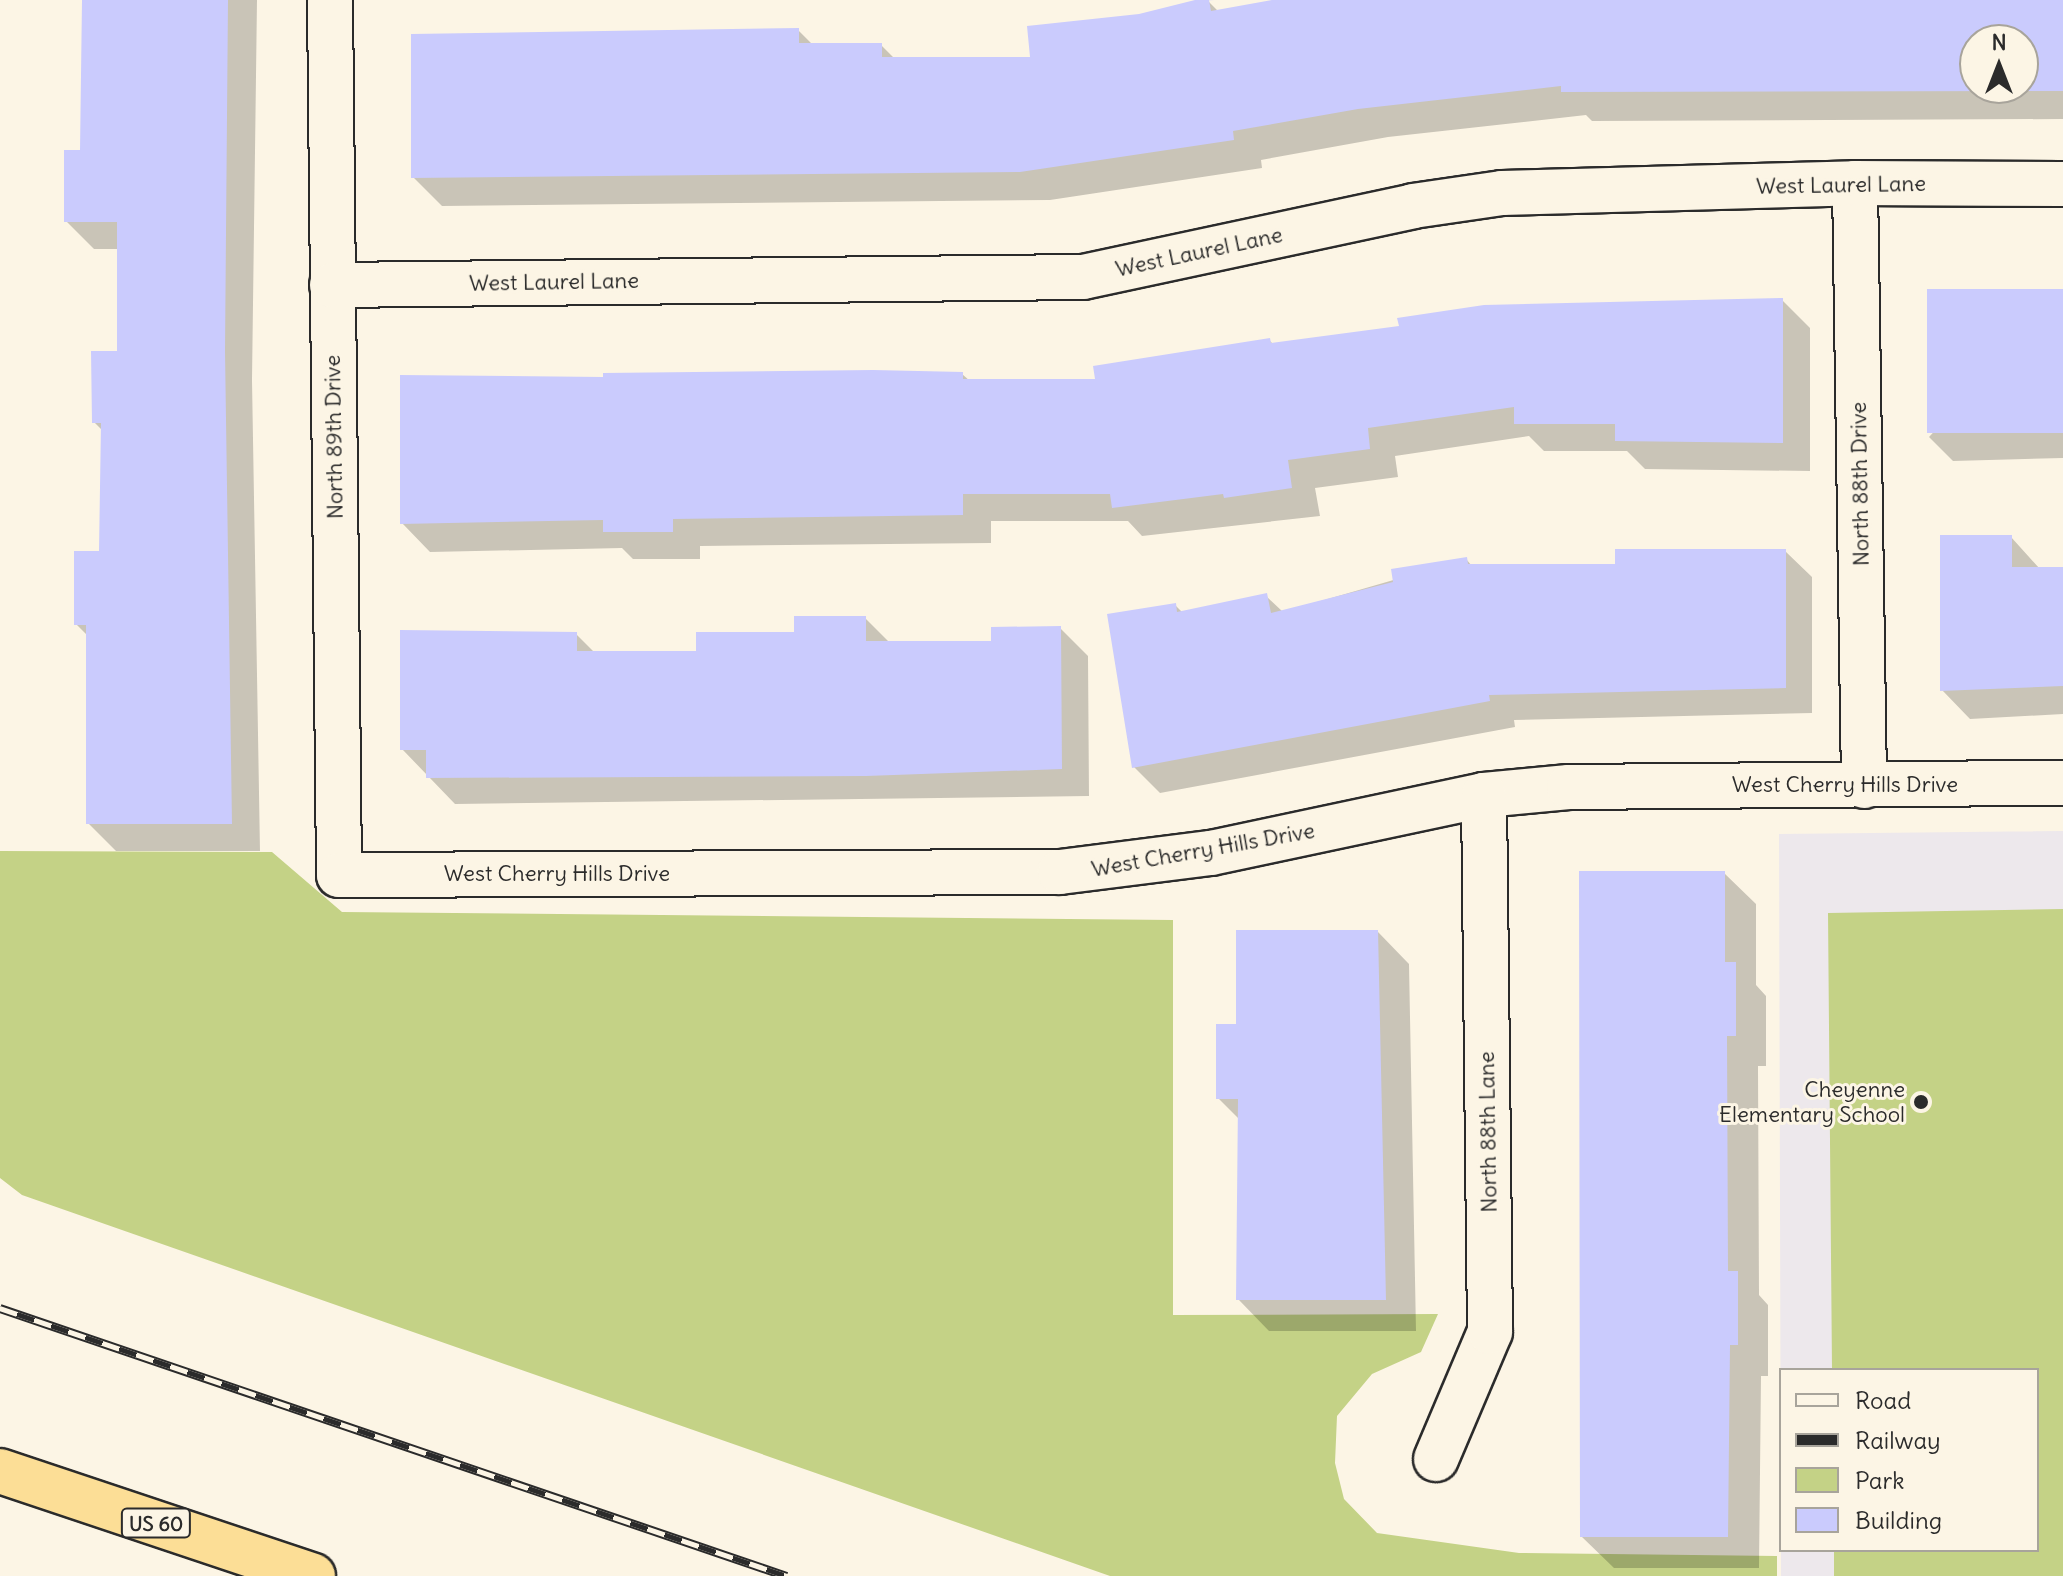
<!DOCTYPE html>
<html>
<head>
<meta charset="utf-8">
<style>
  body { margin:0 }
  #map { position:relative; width:2063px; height:1576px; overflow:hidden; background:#fcf5e5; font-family:Delius,sans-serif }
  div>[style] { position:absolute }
  .built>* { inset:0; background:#ede8ec }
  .green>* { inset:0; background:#c4d286 }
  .shadow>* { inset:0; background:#0003 }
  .building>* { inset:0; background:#cacbfd; transform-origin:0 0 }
  .roads { filter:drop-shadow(2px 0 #2b2b2b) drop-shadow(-2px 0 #2b2b2b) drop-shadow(0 2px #2b2b2b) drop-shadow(0 -2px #2b2b2b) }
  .minor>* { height:44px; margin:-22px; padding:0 22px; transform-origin:22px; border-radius:22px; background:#fcf5e5 }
  .highway>* { height:44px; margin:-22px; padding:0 22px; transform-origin:22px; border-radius:22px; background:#fcde96 }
  .rail>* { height:9px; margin-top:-4.5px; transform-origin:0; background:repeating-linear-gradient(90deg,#fcf5e5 0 18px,#2b2b2b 0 36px); box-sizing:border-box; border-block:2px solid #2b2b2b }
  .dots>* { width:22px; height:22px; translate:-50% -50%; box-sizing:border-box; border:4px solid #fcf5e5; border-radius:50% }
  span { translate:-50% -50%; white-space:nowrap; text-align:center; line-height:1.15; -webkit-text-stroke:6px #fcf5e5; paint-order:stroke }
  .shield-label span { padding:2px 6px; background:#fcf5e5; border:2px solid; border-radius:6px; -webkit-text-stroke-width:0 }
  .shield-label { font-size:20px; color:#2b2b2b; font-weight:700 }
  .street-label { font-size:22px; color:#2b2b2b }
  .poi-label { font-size:22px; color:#2b2b2b }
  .right { translate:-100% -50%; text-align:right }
  .legend { position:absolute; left:1779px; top:1368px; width:260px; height:184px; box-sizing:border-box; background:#fcf5e5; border:2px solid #a8a49b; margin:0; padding:10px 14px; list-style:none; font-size:24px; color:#2b2b2b }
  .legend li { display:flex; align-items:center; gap:16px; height:40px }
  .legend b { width:40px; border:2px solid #a8a49b }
  .north { position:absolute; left:1959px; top:24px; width:80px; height:80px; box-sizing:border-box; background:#fcf5e5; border:2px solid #a8a49b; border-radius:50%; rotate:0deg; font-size:22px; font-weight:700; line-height:32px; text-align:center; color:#2b2b2b }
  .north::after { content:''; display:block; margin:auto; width:28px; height:36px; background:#2b2b2b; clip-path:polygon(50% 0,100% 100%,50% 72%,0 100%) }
</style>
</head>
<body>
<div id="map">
  <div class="built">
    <div style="clip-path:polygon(evenodd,2063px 831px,2063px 1576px,1781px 1576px,1779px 834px,2063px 831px,1781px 1370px,2037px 1370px,2037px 1550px,1781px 1550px,1781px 1370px)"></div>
  </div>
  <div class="green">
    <div style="clip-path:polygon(0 851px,272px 852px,342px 912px,1173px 920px,1173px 1315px,1438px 1314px,1421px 1352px,1372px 1374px,1337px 1416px,1335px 1463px,1344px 1499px,1377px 1533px,1519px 1553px,1777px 1556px,1777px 1576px,1110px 1576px,22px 1195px,0 1178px)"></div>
    <div style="clip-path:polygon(2063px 909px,2063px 1576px,1834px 1576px,1834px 1550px,2037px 1550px,2037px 1370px,1832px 1370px,1828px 913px)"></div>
  </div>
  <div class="shadow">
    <div style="clip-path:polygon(83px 0,257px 0,252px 380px,260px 851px,116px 851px,88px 823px,88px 636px,76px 624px,101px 553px,103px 431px,94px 422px,119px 353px,119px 249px,94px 249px,66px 221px,82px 152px)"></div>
    <div style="clip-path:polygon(evenodd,1207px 0,1219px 12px,1284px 0,2063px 0,2063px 119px,1592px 121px,1586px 115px,1388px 137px,1261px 160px,1262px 168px,1050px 200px,442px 206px,413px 177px,798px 30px,813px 45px,881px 45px,895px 59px,1033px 59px,1139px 16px,1207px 0,1975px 40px,2023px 40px,2023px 88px,1975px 88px,1975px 40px)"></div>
    <div style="clip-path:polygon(2063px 294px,2063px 458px,1953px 461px,1929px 437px)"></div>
    <div style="clip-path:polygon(1782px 300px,1810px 328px,1810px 471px,1645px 469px,1627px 451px,1544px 451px,1529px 436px,1395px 456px,1398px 477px,1315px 488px,1320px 516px,1142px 536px,1128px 521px,991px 521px,991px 543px,700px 546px,700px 559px,633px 559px,622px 548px,430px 552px,402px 523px,605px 379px,962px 374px,970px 381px,1097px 381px,1269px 340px,1274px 345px)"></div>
    <div style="clip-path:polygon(2011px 537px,2040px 569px,2063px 569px,2063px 714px,1970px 719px,1942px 690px)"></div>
    <div style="clip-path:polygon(1785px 551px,1812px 577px,1812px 713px,1514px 720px,1515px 727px,1160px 793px,1134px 767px,1175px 605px,1183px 613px,1266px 596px,1283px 612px,1466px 559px,1472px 566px,1617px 566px)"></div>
    <div style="clip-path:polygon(865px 618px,890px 643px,993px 643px,1060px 628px,1088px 656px,1089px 796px,455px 804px,402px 749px,576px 634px,595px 653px,698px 653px)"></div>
    <div style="clip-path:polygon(1724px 873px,1756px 904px,1756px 985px,1766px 996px,1766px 1066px,1758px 1066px,1759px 1295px,1768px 1305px,1768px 1376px,1761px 1376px,1759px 1568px,1614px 1568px,1582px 1537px)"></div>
    <div style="clip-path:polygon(1378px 932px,1409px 964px,1416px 1331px,1269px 1331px,1238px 1299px,1240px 1120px,1218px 1098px)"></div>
  </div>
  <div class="building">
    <div style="clip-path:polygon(82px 0,228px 0,225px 351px,232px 824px,86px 824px,86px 625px,74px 625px,74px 551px,99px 551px,101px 423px,92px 423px,91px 351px,117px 351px,117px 222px,64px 222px,64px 150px,80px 150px)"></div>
    <div style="clip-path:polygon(evenodd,1195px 0,1209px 0,1211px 11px,1272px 0,2063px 0,2063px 91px,1561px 92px,1561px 86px,1358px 109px,1233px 131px,1234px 140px,1020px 172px,411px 178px,411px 34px,799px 28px,799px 43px,882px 43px,882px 57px,1030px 57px,1027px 26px,1139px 14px,1195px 0,1975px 40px,2023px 40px,2023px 88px,1975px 88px,1975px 40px)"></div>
    <div style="left:2063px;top:289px;width:144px;height:136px;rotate:90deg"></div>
    <div style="clip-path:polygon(1783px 298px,1783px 443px,1615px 441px,1615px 424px,1514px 424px,1514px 407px,1368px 428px,1370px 449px,1288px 460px,1292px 488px,1224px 498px,1223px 494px,1112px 508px,1110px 494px,963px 494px,963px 515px,673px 519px,673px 532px,603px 532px,603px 520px,400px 524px,400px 375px,603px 377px,603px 373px,873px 370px,963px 372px,963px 379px,1095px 379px,1093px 366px,1270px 338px,1271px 343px,1399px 326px,1397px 318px,1484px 305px)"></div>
    <div style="clip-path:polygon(1940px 535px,2012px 535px,2012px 567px,2063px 567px,2063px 686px,1940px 691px)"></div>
    <div style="clip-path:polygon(1615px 549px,1786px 549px,1786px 688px,1489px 695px,1490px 701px,1132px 768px,1107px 614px,1176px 603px,1177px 612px,1267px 593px,1271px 613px,1393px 582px,1391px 569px,1467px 557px,1468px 564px,1615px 564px)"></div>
    <div style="clip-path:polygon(794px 616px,866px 616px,866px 641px,991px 641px,991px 627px,1061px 626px,1062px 769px,866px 776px,426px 778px,426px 750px,400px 750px,400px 630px,577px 632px,577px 651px,696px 651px,696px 632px,794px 632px)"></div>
    <div style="clip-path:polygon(1579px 871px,1725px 871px,1725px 962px,1736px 962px,1736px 1036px,1727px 1036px,1728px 1271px,1738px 1271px,1738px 1345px,1730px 1345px,1728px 1537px,1580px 1537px)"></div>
    <div style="clip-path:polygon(1236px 930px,1378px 930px,1386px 1300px,1236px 1300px,1238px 1099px,1216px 1099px,1216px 1024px,1236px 1024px)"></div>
  </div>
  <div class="roads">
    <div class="minor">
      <div style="left:330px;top:0;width:875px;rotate:89.41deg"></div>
      <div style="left:339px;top:875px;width:721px;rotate:-0.24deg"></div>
      <div style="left:1060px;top:872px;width:152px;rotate:-7.2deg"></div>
      <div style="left:1211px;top:853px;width:279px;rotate:-12deg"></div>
      <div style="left:1484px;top:795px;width:85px;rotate:-5.4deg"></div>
      <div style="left:1569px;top:787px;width:494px;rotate:-0.5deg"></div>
      <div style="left:1855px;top:183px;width:603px;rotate:89.14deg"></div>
      <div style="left:332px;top:285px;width:751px;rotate:-0.61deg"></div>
      <div style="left:1083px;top:277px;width:338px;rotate:-12.1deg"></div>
      <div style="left:1413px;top:206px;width:90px;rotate:-8.3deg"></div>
      <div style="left:1502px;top:193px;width:353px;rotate:-1.6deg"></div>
      <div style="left:1855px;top:183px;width:208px;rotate:0.3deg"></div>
      <div style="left:1436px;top:1459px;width:138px;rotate:-67deg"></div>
      <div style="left:1490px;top:1332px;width:537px;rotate:-90.64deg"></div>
    </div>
    <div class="highway">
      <div style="left:0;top:1471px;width:330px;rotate:18.5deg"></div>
    </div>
  </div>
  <div class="rail">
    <div style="left:0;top:1308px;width:831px;rotate:18.81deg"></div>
  </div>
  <div class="dots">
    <div style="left:1921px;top:1102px;background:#2b2b2b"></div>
  </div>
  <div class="shield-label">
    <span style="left:156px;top:1523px">US 60</span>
  </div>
  <div class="street-label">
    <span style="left:1841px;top:185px;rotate:-1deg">West Laurel Lane</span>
    <span style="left:1199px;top:252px;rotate:-12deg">West Laurel Lane</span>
    <span style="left:554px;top:282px;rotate:-1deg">West Laurel Lane</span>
    <span style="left:334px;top:437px;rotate:-91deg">North 89th Drive</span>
    <span style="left:1860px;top:484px;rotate:-91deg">North 88th Drive</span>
    <span style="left:1845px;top:785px">West Cherry Hills Drive</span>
    <span style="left:1203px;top:850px;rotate:-10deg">West Cherry Hills Drive</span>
    <span style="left:557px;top:874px">West Cherry Hills Drive</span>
    <span style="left:1488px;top:1132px;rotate:-91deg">North 88th Lane</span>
  </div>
  <div class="poi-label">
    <span class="right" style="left:1905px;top:1102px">Cheyenne<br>Elementary School</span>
  </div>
  <ul class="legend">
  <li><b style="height:10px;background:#fcf5e5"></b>Road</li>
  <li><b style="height:10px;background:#2b2b2b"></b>Railway</li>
  <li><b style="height:22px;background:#c4d286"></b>Park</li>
  <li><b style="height:22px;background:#cacbfd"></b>Building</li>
  </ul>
  <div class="north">N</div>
</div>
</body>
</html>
